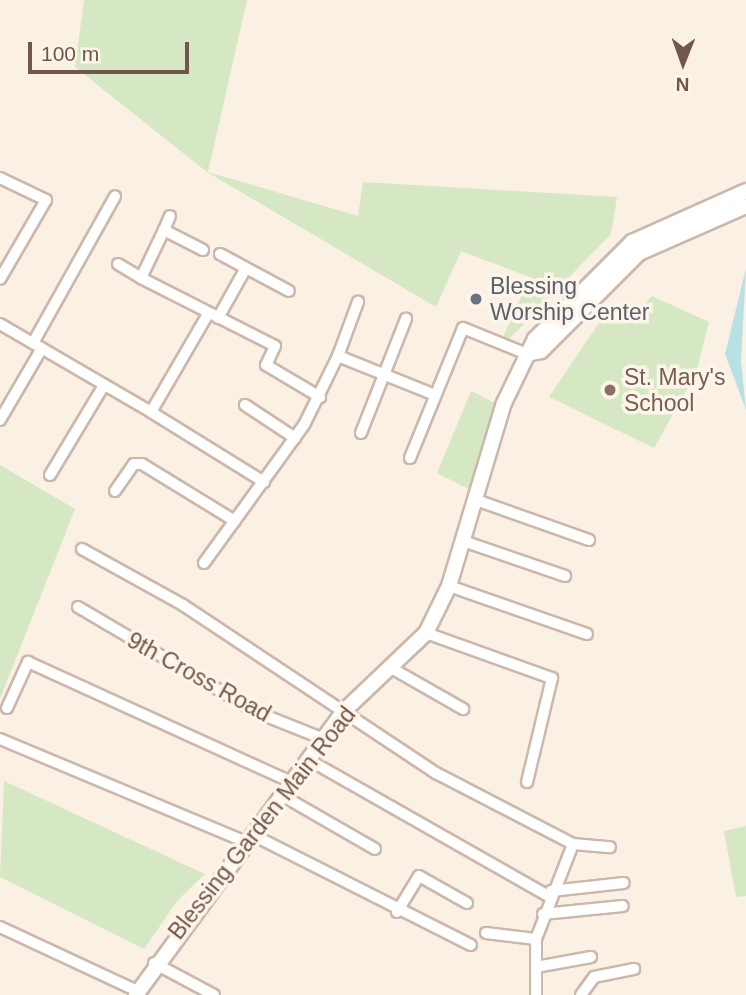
<!DOCTYPE html>
<html>
<head>
<meta charset="utf-8">
<style>
  body { margin:0 }
  #map { position:relative; width:746px; height:995px; overflow:hidden; background:#fbf0e4; font-family:Helvetica,sans-serif }
  div>[style] { position:absolute }
  .green>* { inset:0; background:#d5e8c3 }
  .water>* { inset:0; background:#b9e1e4 }
  .roads { filter:drop-shadow(2px 0 #ccb7ab) drop-shadow(-2px 0 #ccb7ab) drop-shadow(0 2px #ccb7ab) drop-shadow(0 -2px #ccb7ab) }
  .minor>* { height:10px; margin:-5px; padding:0 5px; transform-origin:5px; border-radius:5px; background:#fff }
  .secondary>* { height:14px; margin:-7px; padding:0 7px; transform-origin:7px; border-radius:7px; background:#fff }
  .dots>* { width:19px; height:19px; translate:-50% -50%; box-sizing:border-box; border:4px solid #fef5ea; border-radius:50% }
  span { translate:-50% -50%; white-space:nowrap; text-align:center; line-height:1.15; -webkit-text-stroke:7px #fef5ea; paint-order:stroke }
  .worship-label { font-size:23px; color:#5b616d }
  .left { translate:0 -50%; text-align:left }
  .education-label { font-size:23px; color:#785e54 }
  .street-label { font-size:23px; color:#72564b }
  .north { position:absolute; left:648px; top:28px; width:70px; height:70px; -webkit-text-stroke:5px #fef5ea; paint-order:stroke; rotate:181deg; font-size:19px; font-weight:700; line-height:28px; text-align:center; color:#72564b }
  .north::after { content:''; display:block; margin:auto; width:24px; height:32px; background:#72564b; clip-path:polygon(50% 0,100% 100%,50% 72%,0 100%) }
  .scale { position:absolute; left:28px; top:42px; width:161px; height:32px; box-sizing:border-box; border:4px solid #72564b; border-top:0; padding-left:9px; font-size:21px; line-height:24px; white-space:nowrap; color:#72564b; -webkit-text-stroke:5px #fef5ea; paint-order:stroke }
</style>
</head>
<body>
<div id="map">
  <div class="green">
    <div style="clip-path:polygon(84px 0,247px 0,208px 172px,358px 216px,363px 182px,617px 197px,611px 234px,508px 340px,503px 337px,530px 277px,461px 251px,436px 307px,207px 172px,75px 67px)"></div>
    <div style="clip-path:polygon(652px 296px,709px 322px,696px 373px,654px 448px,549px 397px,609px 308px,630px 321px)"></div>
    <div style="clip-path:polygon(471px 391px,495px 403px,469px 489px,437px 473px)"></div>
    <div style="clip-path:polygon(0 465px,75px 509px,0 699px)"></div>
    <div style="clip-path:polygon(4px 781px,205px 874px,177px 901px,144px 949px,0 877px)"></div>
    <div style="clip-path:polygon(746px 826px,746px 896px,736px 897px,724px 831px)"></div>
  </div>
  <div class="water">
    <div style="clip-path:polygon(746px 268px,741px 360px,746px 410px,725px 354px)"></div>
  </div>
  <div class="roads">
    <div class="minor">
      <div style="left:0;top:178px;width:51px;rotate:25.6deg"></div>
      <div style="left:46px;top:200px;width:91px;rotate:120.2deg"></div>
      <div style="left:164px;top:230px;width:15px;rotate:-67deg"></div>
      <div style="left:203px;top:250px;width:44px;rotate:-152.9deg"></div>
      <div style="left:164px;top:230px;width:53px;rotate:115.6deg"></div>
      <div style="left:141px;top:278px;width:150px;rotate:26.9deg"></div>
      <div style="left:275px;top:346px;width:21px;rotate:115deg"></div>
      <div style="left:266px;top:365px;width:63px;rotate:30.7deg"></div>
      <div style="left:220px;top:254px;width:78px;rotate:28.2deg"></div>
      <div style="left:118px;top:264px;width:27px;rotate:31deg"></div>
      <div style="left:208px;top:314px;width:113px;rotate:120.2deg"></div>
      <div style="left:151px;top:412px;width:133px;rotate:31.8deg"></div>
      <div style="left:218px;top:318px;width:57px;rotate:-60.8deg"></div>
      <div style="left:0;top:324px;width:175px;rotate:30.2deg"></div>
      <div style="left:33px;top:343px;width:168px;rotate:-60.8deg"></div>
      <div style="left:338px;top:356px;width:58px;rotate:-69.7deg"></div>
      <div style="left:245px;top:405px;width:60px;rotate:33.4deg"></div>
      <div style="left:0;top:420px;width:83px;rotate:-59.7deg"></div>
      <div style="left:361px;top:433px;width:123px;rotate:-68.5deg"></div>
      <div style="left:410px;top:458px;width:140px;rotate:-67.8deg"></div>
      <div style="left:463px;top:328px;width:69px;rotate:22.1deg"></div>
      <div style="left:50px;top:475px;width:105px;rotate:-59deg"></div>
      <div style="left:115px;top:491px;width:33px;rotate:-55deg"></div>
      <div style="left:134px;top:464px;width:8px"></div>
      <div style="left:142px;top:464px;width:109px;rotate:31.5deg"></div>
      <div style="left:476px;top:500px;width:120px;rotate:19.5deg"></div>
      <div style="left:463px;top:541px;width:108px;rotate:18.9deg"></div>
      <div style="left:82px;top:549px;width:115px;rotate:29deg"></div>
      <div style="left:183px;top:605px;width:304px;rotate:33.6deg"></div>
      <div style="left:436px;top:773px;width:154px;rotate:27.4deg"></div>
      <div style="left:573px;top:844px;width:37px;rotate:5deg"></div>
      <div style="left:204px;top:563px;width:170px;rotate:-54.1deg"></div>
      <div style="left:304px;top:425px;width:77px;rotate:-63.8deg"></div>
      <div style="left:338px;top:356px;width:105px;rotate:21.9deg"></div>
      <div style="left:449px;top:586px;width:146px;rotate:19.2deg"></div>
      <div style="left:78px;top:607px;width:207px;rotate:30.5deg"></div>
      <div style="left:256px;top:712px;width:73px;rotate:21.7deg"></div>
      <div style="left:426px;top:633px;width:134px;rotate:19.7deg"></div>
      <div style="left:552px;top:678px;width:107px;rotate:103.5deg"></div>
      <div style="left:393px;top:669px;width:81px;rotate:29.7deg"></div>
      <div style="left:7px;top:708px;width:51px;rotate:-65.5deg"></div>
      <div style="left:28px;top:662px;width:291px;rotate:24.5deg"></div>
      <div style="left:0;top:739px;width:267px;rotate:22.7deg"></div>
      <div style="left:309px;top:760px;width:275px;rotate:29.6deg"></div>
      <div style="left:283px;top:796px;width:106px;rotate:29.9deg"></div>
      <div style="left:253px;top:835px;width:244px;rotate:26.8deg"></div>
      <div style="left:551px;top:891px;width:73px;rotate:-6.3deg"></div>
      <div style="left:397px;top:912px;width:42px;rotate:-58.6deg"></div>
      <div style="left:419px;top:876px;width:55px;rotate:29.4deg"></div>
      <div style="left:543px;top:914px;width:80px;rotate:-5.7deg"></div>
      <div style="left:0;top:927px;width:151px;rotate:25deg"></div>
      <div style="left:486px;top:933px;width:50px;rotate:6.8deg"></div>
      <div style="left:154px;top:963px;width:68px;rotate:28.1deg"></div>
      <div style="left:536px;top:967px;width:56px;rotate:-10.3deg"></div>
      <div style="left:536px;top:995px;width:56px;rotate:-90deg"></div>
      <div style="left:536px;top:939px;width:102px;rotate:-68.7deg"></div>
      <div style="left:581px;top:995px;width:22px;rotate:-54deg"></div>
      <div style="left:594px;top:977px;width:41px;rotate:-11.3deg"></div>
    </div>
    <div class="secondary">
      <div style="left:527px;top:354px;width:14px;rotate:-12deg"></div>
      <div style="left:541px;top:351px;width:139px;rotate:-45deg"></div>
      <div style="left:639px;top:253px;width:117px;rotate:-23.7deg"></div>
      <div style="left:136px;top:995px;width:352px;rotate:-53.8deg"></div>
      <div style="left:344px;top:711px;width:113px;rotate:-43.6deg"></div>
      <div style="left:426px;top:633px;width:52px;rotate:-63.9deg"></div>
      <div style="left:449px;top:586px;width:191px;rotate:-73.3deg"></div>
      <div style="left:504px;top:403px;width:71px;rotate:-64.2deg"></div>
      <div style="left:535px;top:339px;width:137px;rotate:-45deg"></div>
      <div style="left:632px;top:242px;width:125px;rotate:-24.1deg"></div>
    </div>
  </div>
  <div class="dots">
    <div style="left:476px;top:299px;background:#6b7280"></div>
    <div style="left:610px;top:390px;background:#8d6e63"></div>
  </div>
  <div class="worship-label">
    <span class="left" style="left:490px;top:299px">Blessing<br>Worship Center</span>
  </div>
  <div class="education-label">
    <span class="left" style="left:624px;top:390px">St. Mary's<br>School</span>
  </div>
  <div class="street-label">
    <span style="left:199px;top:677px;rotate:29deg">9th Cross Road</span>
    <span style="left:262px;top:823px;rotate:-52deg">Blessing Garden Main Road</span>
  </div>
  <div class="north">N</div>
  <div class="scale">100 m</div>
</div>
</body>
</html>
